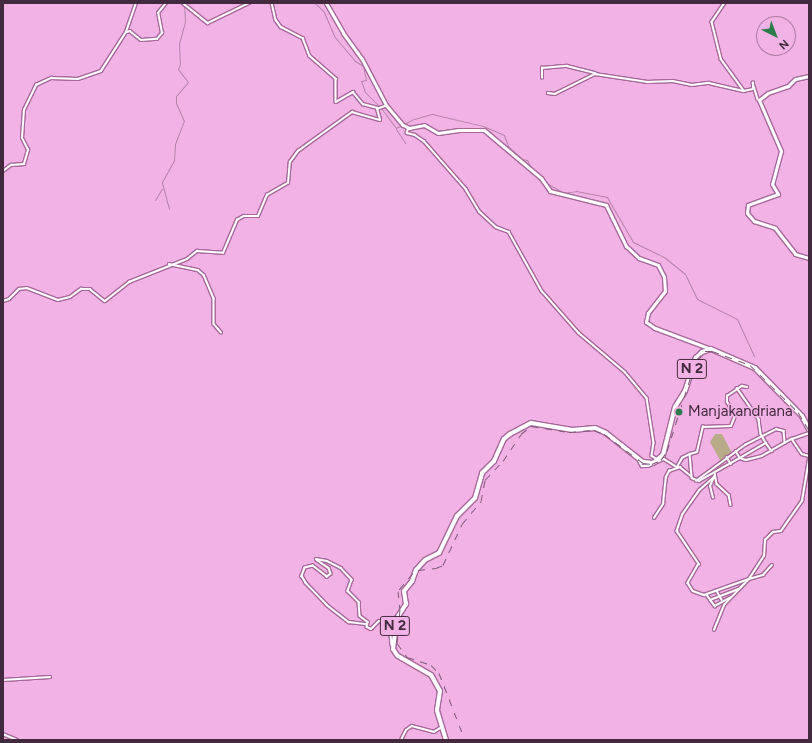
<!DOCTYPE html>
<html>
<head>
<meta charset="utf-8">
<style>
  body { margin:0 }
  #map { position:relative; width:812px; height:743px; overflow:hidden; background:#f3b2e6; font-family:Figtree,sans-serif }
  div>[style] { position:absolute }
  .green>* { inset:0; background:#b7ac87 }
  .stream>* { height:1px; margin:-0.5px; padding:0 0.5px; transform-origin:0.5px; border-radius:0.5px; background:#b683ab }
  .roads { filter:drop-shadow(1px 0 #a56999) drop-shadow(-1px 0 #a56999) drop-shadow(0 1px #a56999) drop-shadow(0 -1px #a56999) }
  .street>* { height:1.5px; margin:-0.75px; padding:0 0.75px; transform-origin:0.75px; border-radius:0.75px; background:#fff }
  .secondary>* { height:3px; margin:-1.5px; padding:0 1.5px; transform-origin:1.5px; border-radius:1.5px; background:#fff }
  .primary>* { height:4px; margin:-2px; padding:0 2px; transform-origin:2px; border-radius:2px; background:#fff }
  .rail>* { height:1px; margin-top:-0.5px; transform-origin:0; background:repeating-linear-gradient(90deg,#7f5877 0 7px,transparent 0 14px) }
  .dots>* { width:11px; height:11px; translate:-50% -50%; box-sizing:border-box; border:2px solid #f3b2e6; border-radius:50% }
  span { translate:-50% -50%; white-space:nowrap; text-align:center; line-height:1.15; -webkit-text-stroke:3px #f3b2e6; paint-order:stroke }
  .shield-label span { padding:1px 3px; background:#f3b2e6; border:1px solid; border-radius:3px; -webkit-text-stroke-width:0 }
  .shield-label { font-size:14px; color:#43293e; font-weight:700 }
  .poi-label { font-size:15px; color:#43293e }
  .left { translate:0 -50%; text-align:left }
  .frame { position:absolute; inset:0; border:4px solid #43293e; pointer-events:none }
  .north { position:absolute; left:756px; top:16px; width:40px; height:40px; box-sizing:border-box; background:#f3b2e6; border:1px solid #ad7ba3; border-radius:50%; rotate:138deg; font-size:11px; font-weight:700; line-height:16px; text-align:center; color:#43293e }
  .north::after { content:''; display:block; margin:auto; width:14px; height:18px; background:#2c7c4c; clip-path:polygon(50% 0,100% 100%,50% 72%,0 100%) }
</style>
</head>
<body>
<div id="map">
  <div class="green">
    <div style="clip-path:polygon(715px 434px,722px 434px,732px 453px,721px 462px,710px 442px)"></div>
  </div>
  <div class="stream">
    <div style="left:315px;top:3px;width:13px;rotate:45deg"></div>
    <div style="left:324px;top:12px;width:26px;rotate:67deg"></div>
    <div style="left:334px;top:36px;width:33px;rotate:50deg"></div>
    <div style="left:355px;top:61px;width:9px;rotate:32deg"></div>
    <div style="left:363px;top:66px;width:14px;rotate:78deg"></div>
    <div style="left:366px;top:80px;width:5px;rotate:169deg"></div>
    <div style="left:361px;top:81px;width:12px;rotate:70deg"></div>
    <div style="left:365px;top:92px;width:23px;rotate:45deg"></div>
    <div style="left:381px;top:108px;width:25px;rotate:53deg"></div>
    <div style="left:396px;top:128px;width:20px;rotate:-27deg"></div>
    <div style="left:414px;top:119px;width:19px;rotate:-16deg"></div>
    <div style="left:432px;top:114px;width:52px;rotate:13.2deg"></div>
    <div style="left:483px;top:126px;width:23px;rotate:23deg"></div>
    <div style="left:504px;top:135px;width:12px;rotate:70deg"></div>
    <div style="left:508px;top:146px;width:19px;rotate:43deg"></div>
    <div style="left:522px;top:159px;width:5px;rotate:11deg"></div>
    <div style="left:527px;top:160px;width:9px;rotate:63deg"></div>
    <div style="left:396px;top:129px;width:17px;rotate:57deg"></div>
    <div style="left:546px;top:183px;width:21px;rotate:29deg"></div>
    <div style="left:564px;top:193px;width:12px;rotate:-9deg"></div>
    <div style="left:576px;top:191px;width:32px;rotate:11deg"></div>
    <div style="left:607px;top:197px;width:52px;rotate:60deg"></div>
    <div style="left:633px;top:242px;width:34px;rotate:26deg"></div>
    <div style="left:664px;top:257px;width:27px;rotate:39deg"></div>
    <div style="left:685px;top:274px;width:28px;rotate:64deg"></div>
    <div style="left:697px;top:299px;width:45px;rotate:26.6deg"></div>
    <div style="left:737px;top:319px;width:41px;rotate:65.3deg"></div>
    <div style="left:155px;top:200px;width:13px;rotate:-58deg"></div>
    <div style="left:169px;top:209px;width:28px;rotate:-105deg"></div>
    <div style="left:162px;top:182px;width:25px;rotate:-61deg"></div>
    <div style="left:174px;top:160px;width:16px;rotate:-86deg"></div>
    <div style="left:175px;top:144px;width:25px;rotate:-69deg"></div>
    <div style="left:184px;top:121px;width:20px;rotate:-114deg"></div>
    <div style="left:176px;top:103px;width:7px;rotate:-90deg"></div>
    <div style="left:176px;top:96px;width:18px;rotate:-49deg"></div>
    <div style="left:188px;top:82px;width:16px;rotate:-128deg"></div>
    <div style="left:178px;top:69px;width:5px;rotate:-68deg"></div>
    <div style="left:180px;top:64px;width:20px;rotate:-93deg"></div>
    <div style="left:179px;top:44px;width:23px;rotate:-75deg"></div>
    <div style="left:185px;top:22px;width:19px;rotate:-93deg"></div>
  </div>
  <div class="roads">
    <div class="street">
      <div style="left:183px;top:3px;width:32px;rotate:39deg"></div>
      <div style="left:208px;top:23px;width:46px;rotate:-26deg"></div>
      <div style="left:272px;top:3px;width:17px;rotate:77deg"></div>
      <div style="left:276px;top:20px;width:9px;rotate:54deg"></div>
      <div style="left:281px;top:27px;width:25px;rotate:27deg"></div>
      <div style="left:303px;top:38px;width:19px;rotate:69deg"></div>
      <div style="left:310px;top:56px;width:35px;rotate:41deg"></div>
      <div style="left:336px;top:79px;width:23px;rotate:90deg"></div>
      <div style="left:336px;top:102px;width:20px;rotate:-30deg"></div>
      <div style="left:353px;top:92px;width:16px;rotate:50deg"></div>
      <div style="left:363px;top:104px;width:16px;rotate:15deg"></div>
      <div style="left:725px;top:3px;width:23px;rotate:124deg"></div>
      <div style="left:712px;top:22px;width:38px;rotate:76deg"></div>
      <div style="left:721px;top:59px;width:39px;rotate:54deg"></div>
      <div style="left:127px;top:32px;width:3px;rotate:-18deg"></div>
      <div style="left:130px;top:31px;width:14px;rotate:39deg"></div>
      <div style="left:141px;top:40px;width:16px;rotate:-4deg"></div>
      <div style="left:157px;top:39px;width:8px;rotate:-50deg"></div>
      <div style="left:162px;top:33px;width:20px;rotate:-101deg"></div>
      <div style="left:158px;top:13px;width:13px;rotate:-51deg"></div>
      <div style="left:542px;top:78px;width:10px;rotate:-90deg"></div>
      <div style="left:542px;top:68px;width:25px;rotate:-5deg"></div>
      <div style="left:567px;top:66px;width:29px;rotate:14deg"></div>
      <div style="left:548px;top:93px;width:7px;rotate:8deg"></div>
      <div style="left:555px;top:94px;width:45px;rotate:-26.6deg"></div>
      <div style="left:595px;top:74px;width:53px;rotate:8.7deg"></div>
      <div style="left:647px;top:82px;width:26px;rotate:-2deg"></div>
      <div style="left:673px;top:81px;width:19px;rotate:12deg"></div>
      <div style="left:692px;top:85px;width:17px;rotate:-7deg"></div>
      <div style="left:709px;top:83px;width:36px;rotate:13deg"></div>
      <div style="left:744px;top:91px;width:9px;rotate:-13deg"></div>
      <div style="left:753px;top:89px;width:6px;rotate:-90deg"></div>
      <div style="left:753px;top:83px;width:17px;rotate:73deg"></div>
      <div style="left:409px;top:128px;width:5px;rotate:112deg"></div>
      <div style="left:407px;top:133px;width:8px;rotate:14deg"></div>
      <div style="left:415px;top:135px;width:11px;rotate:34deg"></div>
      <div style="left:424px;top:141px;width:64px;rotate:48.8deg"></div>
      <div style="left:466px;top:189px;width:27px;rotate:59deg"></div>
      <div style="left:480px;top:212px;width:22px;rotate:43deg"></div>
      <div style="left:496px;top:227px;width:14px;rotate:21deg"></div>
      <div style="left:509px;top:232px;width:68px;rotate:60.8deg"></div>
      <div style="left:542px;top:291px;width:56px;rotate:48.6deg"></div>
      <div style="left:579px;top:333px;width:60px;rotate:40.3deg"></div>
      <div style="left:625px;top:372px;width:34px;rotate:50deg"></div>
      <div style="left:647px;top:398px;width:46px;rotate:81.2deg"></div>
      <div style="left:654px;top:443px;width:13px;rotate:99deg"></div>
      <div style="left:652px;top:456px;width:6px;rotate:31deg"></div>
      <div style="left:3px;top:171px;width:10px;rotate:-37deg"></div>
      <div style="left:11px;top:165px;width:13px;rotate:-4deg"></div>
      <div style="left:24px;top:164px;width:15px;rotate:-74deg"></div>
      <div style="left:28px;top:150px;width:13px;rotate:-117deg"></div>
      <div style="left:22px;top:138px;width:28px;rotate:-86deg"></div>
      <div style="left:24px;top:110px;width:28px;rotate:-64deg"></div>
      <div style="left:36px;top:85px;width:17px;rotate:-25deg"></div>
      <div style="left:51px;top:78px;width:27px;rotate:2deg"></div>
      <div style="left:78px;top:79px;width:24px;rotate:-19deg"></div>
      <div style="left:101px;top:71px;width:46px;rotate:-57.3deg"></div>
      <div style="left:126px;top:32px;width:31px;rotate:-71deg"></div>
      <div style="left:169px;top:264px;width:30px;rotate:12deg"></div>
      <div style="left:198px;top:270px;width:8px;rotate:40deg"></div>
      <div style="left:204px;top:275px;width:26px;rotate:67deg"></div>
      <div style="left:214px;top:299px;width:25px;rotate:90deg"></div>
      <div style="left:214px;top:324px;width:11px;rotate:49deg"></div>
      <div style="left:3px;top:301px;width:6px;rotate:-18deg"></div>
      <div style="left:9px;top:299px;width:14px;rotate:-45deg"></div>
      <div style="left:19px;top:289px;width:8px;rotate:-7deg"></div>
      <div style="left:27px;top:288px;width:33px;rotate:21deg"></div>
      <div style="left:58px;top:300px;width:12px;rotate:-14deg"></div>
      <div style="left:70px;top:297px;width:14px;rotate:-36deg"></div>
      <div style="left:81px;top:289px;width:9px"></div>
      <div style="left:90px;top:289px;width:19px;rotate:39deg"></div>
      <div style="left:105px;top:301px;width:31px;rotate:-38deg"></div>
      <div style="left:129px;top:282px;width:62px;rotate:-21.6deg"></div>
      <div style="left:187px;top:259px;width:13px;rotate:-39deg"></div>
      <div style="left:197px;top:251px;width:26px;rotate:4deg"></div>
      <div style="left:223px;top:253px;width:36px;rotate:-67deg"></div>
      <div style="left:237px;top:220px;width:8px;rotate:-30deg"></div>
      <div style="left:244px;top:216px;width:14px"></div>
      <div style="left:258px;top:216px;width:23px;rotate:-67deg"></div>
      <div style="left:267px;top:195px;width:24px;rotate:-30deg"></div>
      <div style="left:288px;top:183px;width:21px;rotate:-85deg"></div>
      <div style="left:290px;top:162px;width:14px;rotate:-54deg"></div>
      <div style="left:298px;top:151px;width:67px;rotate:-35.8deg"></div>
      <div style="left:352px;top:112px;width:29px;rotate:16deg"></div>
      <div style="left:380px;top:120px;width:11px;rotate:-105deg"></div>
      <div style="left:377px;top:109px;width:9px;rotate:-21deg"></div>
      <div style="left:737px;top:388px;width:39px;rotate:55deg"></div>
      <div style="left:759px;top:420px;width:14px;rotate:82deg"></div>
      <div style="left:761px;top:434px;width:10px;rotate:61deg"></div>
      <div style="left:792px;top:439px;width:18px;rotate:-19deg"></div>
      <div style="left:736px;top:451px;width:8px;rotate:60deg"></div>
      <div style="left:740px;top:458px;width:30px;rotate:-30deg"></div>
      <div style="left:766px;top:443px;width:10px;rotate:53deg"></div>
      <div style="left:690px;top:454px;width:7px;rotate:-16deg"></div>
      <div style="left:697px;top:452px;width:26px;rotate:-77deg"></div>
      <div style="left:703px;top:427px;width:28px;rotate:-2deg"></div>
      <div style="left:731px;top:426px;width:11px;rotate:-68deg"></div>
      <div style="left:735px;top:416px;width:16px;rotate:-120deg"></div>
      <div style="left:727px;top:402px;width:6px;rotate:-90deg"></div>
      <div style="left:727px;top:396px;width:18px;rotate:-34deg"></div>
      <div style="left:742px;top:386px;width:5px;rotate:11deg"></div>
      <div style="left:727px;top:457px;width:8px;rotate:60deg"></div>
      <div style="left:639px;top:460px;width:7px;rotate:63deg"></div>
      <div style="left:642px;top:466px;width:6px"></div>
      <div style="left:648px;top:466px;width:17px;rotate:-24deg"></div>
      <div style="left:664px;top:459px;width:15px;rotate:32deg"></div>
      <div style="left:677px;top:467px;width:10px;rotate:-61deg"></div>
      <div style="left:682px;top:458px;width:9px;rotate:-27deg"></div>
      <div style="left:690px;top:454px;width:24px;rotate:85deg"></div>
      <div style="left:692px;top:478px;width:8px;rotate:23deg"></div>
      <div style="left:699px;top:481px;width:47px;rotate:-29.3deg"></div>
      <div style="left:740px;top:458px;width:6px;rotate:18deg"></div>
      <div style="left:746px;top:460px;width:16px;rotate:-14deg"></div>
      <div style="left:762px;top:456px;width:34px;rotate:-30deg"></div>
      <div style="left:792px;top:439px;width:18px;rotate:56deg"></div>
      <div style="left:802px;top:454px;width:7px;rotate:16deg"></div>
      <div style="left:715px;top:473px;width:11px;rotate:80deg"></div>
      <div style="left:717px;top:484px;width:16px;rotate:43deg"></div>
      <div style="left:729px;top:495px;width:10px;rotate:79deg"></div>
      <div style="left:714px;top:478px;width:18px;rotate:139deg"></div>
      <div style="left:700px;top:490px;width:29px;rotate:125deg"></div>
      <div style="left:683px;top:514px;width:18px;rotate:109deg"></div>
      <div style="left:677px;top:531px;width:40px;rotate:56deg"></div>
      <div style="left:699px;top:564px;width:22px;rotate:120deg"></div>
      <div style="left:688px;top:583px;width:9px;rotate:58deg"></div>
      <div style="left:693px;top:591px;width:12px;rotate:20deg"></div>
      <div style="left:704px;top:595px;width:48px;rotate:-19.6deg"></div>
      <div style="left:749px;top:579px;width:27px;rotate:-57deg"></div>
      <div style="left:764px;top:556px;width:16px;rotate:-86deg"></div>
      <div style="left:765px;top:540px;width:11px;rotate:-45deg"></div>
      <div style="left:773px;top:532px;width:8px;rotate:-7deg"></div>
      <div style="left:781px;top:531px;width:37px;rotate:-55deg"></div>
      <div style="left:802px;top:501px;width:43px;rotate:-80.5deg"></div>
      <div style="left:696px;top:481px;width:61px;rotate:-36.3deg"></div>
      <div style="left:745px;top:445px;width:35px;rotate:-27deg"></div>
      <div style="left:776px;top:429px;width:8px;rotate:14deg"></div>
      <div style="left:784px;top:431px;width:12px;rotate:85deg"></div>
      <div style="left:713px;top:498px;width:12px;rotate:-104deg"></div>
      <div style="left:710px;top:486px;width:12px;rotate:-66deg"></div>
      <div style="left:654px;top:518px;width:17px;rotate:-57deg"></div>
      <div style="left:663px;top:504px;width:27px;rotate:-84deg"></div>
      <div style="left:666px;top:477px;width:7px;rotate:-63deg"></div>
      <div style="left:669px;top:471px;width:12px;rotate:-20deg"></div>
      <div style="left:680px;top:467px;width:14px;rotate:39deg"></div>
      <div style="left:316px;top:559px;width:11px;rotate:10deg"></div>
      <div style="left:327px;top:561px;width:16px;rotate:27deg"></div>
      <div style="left:341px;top:568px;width:16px;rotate:47deg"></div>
      <div style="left:352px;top:580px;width:12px;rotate:110deg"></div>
      <div style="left:348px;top:591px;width:16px;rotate:45deg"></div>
      <div style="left:359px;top:602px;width:14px;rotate:86deg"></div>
      <div style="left:360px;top:616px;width:10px;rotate:37deg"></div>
      <div style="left:368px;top:622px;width:5px;rotate:101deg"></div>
      <div style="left:367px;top:627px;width:4px;rotate:27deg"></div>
      <div style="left:371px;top:629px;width:11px;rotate:-45deg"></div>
      <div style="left:379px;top:621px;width:11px;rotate:10deg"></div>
      <div style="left:390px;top:623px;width:22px;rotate:85deg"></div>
      <div style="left:317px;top:560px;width:14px;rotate:34deg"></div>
      <div style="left:329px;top:568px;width:6px;rotate:72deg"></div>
      <div style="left:331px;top:574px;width:5px;rotate:143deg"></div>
      <div style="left:327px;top:577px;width:18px;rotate:-142deg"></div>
      <div style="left:313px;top:566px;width:8px;rotate:166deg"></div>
      <div style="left:305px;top:568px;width:9px;rotate:111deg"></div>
      <div style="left:302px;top:576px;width:8px;rotate:60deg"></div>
      <div style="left:306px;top:583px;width:30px;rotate:46deg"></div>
      <div style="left:327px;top:605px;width:28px;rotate:38deg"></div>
      <div style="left:349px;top:622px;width:17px;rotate:7deg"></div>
      <div style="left:717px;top:591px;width:10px;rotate:61deg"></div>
      <div style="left:707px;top:595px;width:14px;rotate:54deg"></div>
      <div style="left:715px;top:606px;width:18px;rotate:-29deg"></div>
      <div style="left:710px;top:600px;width:31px;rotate:-21deg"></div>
      <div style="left:739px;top:589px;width:7px;rotate:-45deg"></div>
      <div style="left:714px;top:630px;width:27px;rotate:-68deg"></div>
      <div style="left:724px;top:605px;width:36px;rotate:-46deg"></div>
      <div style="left:749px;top:579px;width:15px;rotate:-16deg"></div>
      <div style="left:763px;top:575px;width:13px;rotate:-48deg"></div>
      <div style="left:3px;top:680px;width:47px;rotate:-3.7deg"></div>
      <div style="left:3px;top:734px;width:15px;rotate:23deg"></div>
      <div style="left:401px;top:740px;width:11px;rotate:-63deg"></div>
      <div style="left:406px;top:730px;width:7px;rotate:-34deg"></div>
      <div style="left:412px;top:726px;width:23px;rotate:15deg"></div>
      <div style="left:434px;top:732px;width:9px;rotate:-32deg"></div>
    </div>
    <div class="secondary">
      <div style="left:326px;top:3px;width:34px;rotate:60deg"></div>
      <div style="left:343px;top:33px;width:32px;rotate:54deg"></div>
      <div style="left:362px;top:59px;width:52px;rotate:62.4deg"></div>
      <div style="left:386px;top:105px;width:26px;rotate:50deg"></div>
      <div style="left:403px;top:125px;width:7px;rotate:27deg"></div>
      <div style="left:409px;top:128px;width:15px;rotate:-11deg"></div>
      <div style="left:424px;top:125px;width:16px;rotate:30deg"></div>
      <div style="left:438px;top:133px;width:21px;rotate:-8deg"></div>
      <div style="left:459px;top:130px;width:25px"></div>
      <div style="left:484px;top:130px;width:75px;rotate:40.1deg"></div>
      <div style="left:541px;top:178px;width:16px;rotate:55deg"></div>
      <div style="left:550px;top:191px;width:58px;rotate:14deg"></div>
      <div style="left:606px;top:205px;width:46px;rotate:64deg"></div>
      <div style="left:626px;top:246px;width:18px;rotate:43deg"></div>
      <div style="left:639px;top:258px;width:20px;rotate:20deg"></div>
      <div style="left:658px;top:265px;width:13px;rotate:63deg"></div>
      <div style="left:664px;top:277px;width:14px;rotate:86deg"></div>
      <div style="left:665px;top:291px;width:28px;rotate:128deg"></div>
      <div style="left:648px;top:313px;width:9px;rotate:103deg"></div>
      <div style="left:646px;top:322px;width:11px;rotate:34deg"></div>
      <div style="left:655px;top:328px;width:60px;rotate:20.6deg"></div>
      <div style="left:809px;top:76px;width:14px;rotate:168deg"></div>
      <div style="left:795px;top:79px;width:10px;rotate:135deg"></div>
      <div style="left:788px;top:86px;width:21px;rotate:161deg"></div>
      <div style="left:768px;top:93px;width:11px;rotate:142deg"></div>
      <div style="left:759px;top:100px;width:56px;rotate:66.7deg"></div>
      <div style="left:781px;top:151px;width:34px;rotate:105deg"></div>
      <div style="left:772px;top:184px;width:12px;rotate:59deg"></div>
      <div style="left:778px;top:194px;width:32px;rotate:160deg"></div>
      <div style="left:748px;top:205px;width:8px;rotate:97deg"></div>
      <div style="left:747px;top:213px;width:11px;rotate:49deg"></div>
      <div style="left:754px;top:221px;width:22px;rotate:18deg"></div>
      <div style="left:775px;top:228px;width:33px;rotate:52deg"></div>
      <div style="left:795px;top:254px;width:15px;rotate:16deg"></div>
    </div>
    <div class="primary">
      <div style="left:446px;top:740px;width:31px;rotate:-107deg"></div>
      <div style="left:437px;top:710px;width:19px;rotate:-81deg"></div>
      <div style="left:440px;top:691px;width:18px;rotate:-119deg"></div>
      <div style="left:431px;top:675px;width:39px;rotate:-150deg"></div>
      <div style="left:397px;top:655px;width:7px;rotate:-124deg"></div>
      <div style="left:393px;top:649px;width:31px;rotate:-83deg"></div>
      <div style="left:397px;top:618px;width:17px;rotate:-57deg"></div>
      <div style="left:406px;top:604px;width:13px;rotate:-99deg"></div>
      <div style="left:404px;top:591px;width:13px;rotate:-51deg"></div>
      <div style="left:412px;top:581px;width:12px;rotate:-70deg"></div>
      <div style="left:416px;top:570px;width:13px;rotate:-48deg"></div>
      <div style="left:425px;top:560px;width:16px;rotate:-27deg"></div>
      <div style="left:439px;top:553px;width:41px;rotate:-64.1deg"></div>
      <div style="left:457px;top:516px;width:25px;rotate:-45deg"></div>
      <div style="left:475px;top:498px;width:26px;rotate:-74deg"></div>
      <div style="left:482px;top:473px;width:17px;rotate:-45deg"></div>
      <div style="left:494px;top:461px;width:24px;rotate:-66deg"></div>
      <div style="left:504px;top:439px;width:8px;rotate:-40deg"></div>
      <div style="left:510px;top:434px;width:24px;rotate:-28deg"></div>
      <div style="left:531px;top:423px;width:42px;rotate:9.7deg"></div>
      <div style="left:572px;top:430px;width:23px;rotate:-5deg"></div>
      <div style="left:595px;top:428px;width:12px;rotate:24deg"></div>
      <div style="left:606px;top:433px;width:47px;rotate:38.1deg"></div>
      <div style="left:643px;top:462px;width:10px;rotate:6deg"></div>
      <div style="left:653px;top:463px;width:13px;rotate:-39deg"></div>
      <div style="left:663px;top:455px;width:49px;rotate:-76deg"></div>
      <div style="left:675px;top:407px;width:19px;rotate:-58deg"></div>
      <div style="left:685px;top:391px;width:35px;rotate:-72deg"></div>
      <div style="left:696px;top:358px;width:8px;rotate:-45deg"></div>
      <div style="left:702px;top:352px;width:9px;rotate:-18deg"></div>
      <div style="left:711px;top:349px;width:48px;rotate:23.4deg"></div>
      <div style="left:755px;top:368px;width:67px;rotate:45.6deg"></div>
      <div style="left:802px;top:416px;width:15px;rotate:62deg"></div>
    </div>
  </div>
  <div class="rail">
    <div style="left:418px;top:570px;width:18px;rotate:-6deg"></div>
    <div style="left:436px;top:568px;width:8px;rotate:-23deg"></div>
    <div style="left:443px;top:565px;width:45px;rotate:-65.1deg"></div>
    <div style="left:462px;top:524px;width:30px;rotate:-50deg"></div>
    <div style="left:481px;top:501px;width:21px;rotate:-79deg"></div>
    <div style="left:485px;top:480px;width:26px;rotate:-47deg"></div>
    <div style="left:503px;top:461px;width:32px;rotate:-56deg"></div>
    <div style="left:521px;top:434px;width:13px;rotate:-39deg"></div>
    <div style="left:531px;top:426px;width:38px;rotate:9deg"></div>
    <div style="left:569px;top:432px;width:25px;rotate:-5deg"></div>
    <div style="left:594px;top:430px;width:11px;rotate:22deg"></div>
    <div style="left:604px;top:434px;width:49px;rotate:36.6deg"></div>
    <div style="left:643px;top:463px;width:9px;rotate:6deg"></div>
    <div style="left:652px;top:464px;width:10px;rotate:-24deg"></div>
    <div style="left:661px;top:460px;width:11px;rotate:-56deg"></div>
    <div style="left:667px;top:451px;width:96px;rotate:-72.3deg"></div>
    <div style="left:696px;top:360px;width:13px;rotate:-45deg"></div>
    <div style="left:705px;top:351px;width:7px"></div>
    <div style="left:712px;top:351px;width:40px;rotate:20.2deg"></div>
    <div style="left:750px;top:365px;width:67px;rotate:44.4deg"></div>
    <div style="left:798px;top:412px;width:21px;rotate:59deg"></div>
    <div style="left:413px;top:573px;width:23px;rotate:130deg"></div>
    <div style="left:398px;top:591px;width:18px;rotate:84deg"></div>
    <div style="left:400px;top:609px;width:34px;rotate:95deg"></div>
    <div style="left:397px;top:643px;width:17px;rotate:54deg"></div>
    <div style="left:407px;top:657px;width:25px;rotate:18deg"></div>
    <div style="left:431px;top:665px;width:11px;rotate:45deg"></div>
    <div style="left:439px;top:673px;width:72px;rotate:68.8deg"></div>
  </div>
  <div class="dots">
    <div style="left:679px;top:412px;background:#2c7c4c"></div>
  </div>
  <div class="shield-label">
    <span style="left:692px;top:369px">N 2</span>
    <span style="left:395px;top:626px">N 2</span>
  </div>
  <div class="poi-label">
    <span class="left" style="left:688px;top:412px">Manjakandriana</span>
  </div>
  <div class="frame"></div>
  <div class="north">N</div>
</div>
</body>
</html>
